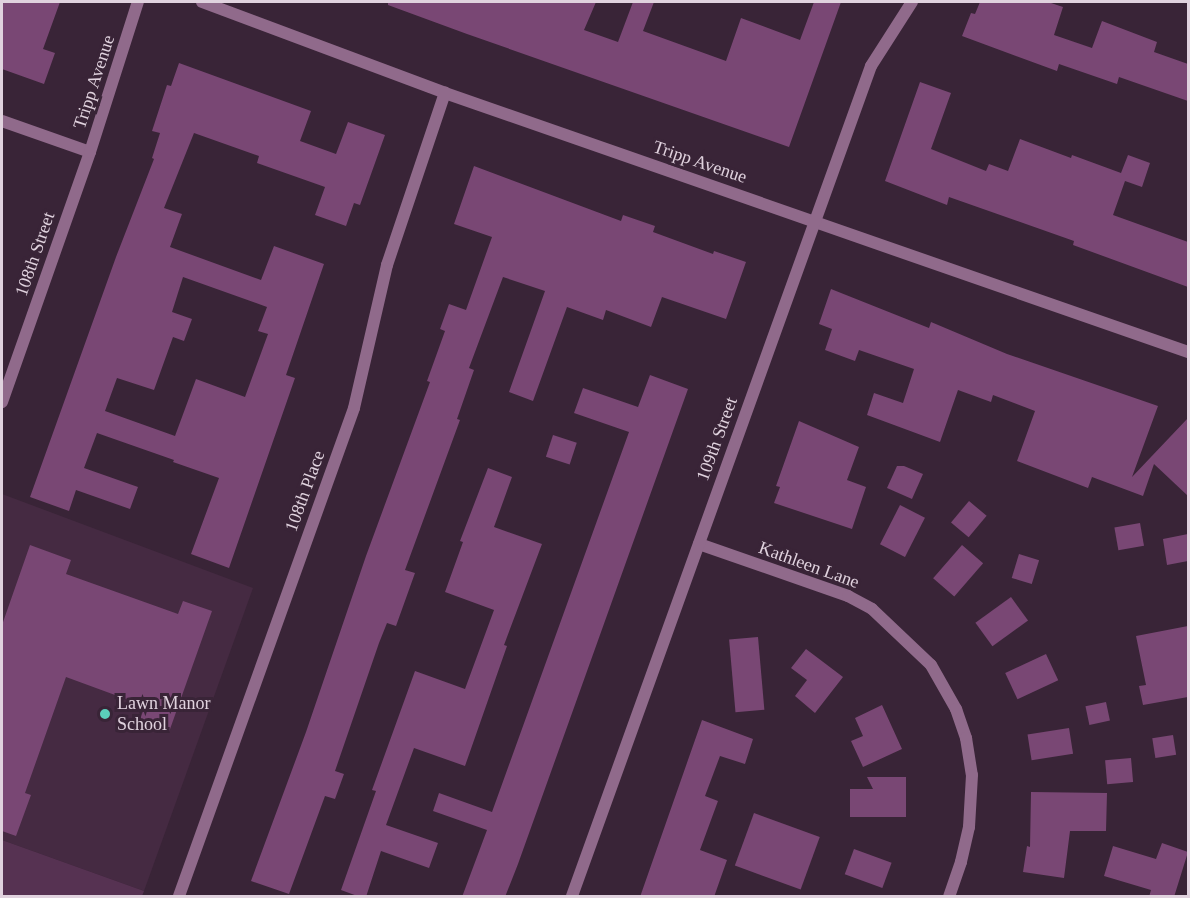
<!DOCTYPE html>
<html>
<head>
<meta charset="utf-8">
<style>
  body { margin:0 }
  #map { position:relative; width:1190px; height:898px; overflow:hidden; background:#392437; font-family:Georgia,serif }
  div>[style] { position:absolute }
  .built>* { inset:0; background:#452a42 }
  .green>* { inset:0; background:#563252 }
  .building>* { inset:0; background:#794774; transform-origin:0 0 }
  .street>* { height:12px; margin:-6px; padding:0 6px; transform-origin:6px; border-radius:6px; background:#906a8b }
  .dots>* { width:16px; height:16px; translate:-50% -50%; box-sizing:border-box; border:3px solid #392437; border-radius:50% }
  span { translate:-50% -50%; white-space:nowrap; text-align:center; line-height:1.15; -webkit-text-stroke:6px #392437; paint-order:stroke }
  .street-label { font-size:18px; color:#e0d2de }
  .poi-label { font-size:18px; color:#e0d2de }
  .left { translate:0 -50%; text-align:left }
  .frame { position:absolute; inset:0; border:3px solid #e0d2de; pointer-events:none }
</style>
</head>
<body>
<div id="map">
  <div class="built">
    <div style="clip-path:polygon(2px 494px,253px 588px,144px 891px,2px 840px)"></div>
  </div>
  <div class="green">
    <div style="clip-path:polygon(2px 840px,144px 891px,142px 896px,2px 896px)"></div>
  </div>
  <div class="building">
    <div style="clip-path:polygon(2px 2px,60px 2px,43px 49px,55px 53px,44px 84px,2px 69px)"></div>
    <div style="clip-path:polygon(388px 2px,596px 2px,584px 30px,618px 42px,633px 2px,654px 2px,643px 31px,726px 61px,741px 18px,800px 40px,814px 2px,841px 2px,789px 147px,467px 34px,388px 5px)"></div>
    <div style="clip-path:polygon(980px 2px,1048px 2px,1063px 7px,1054px 35px,1092px 48px,1102px 21px,1157px 42px,1154px 52px,1188px 64px,1188px 101px,1119px 77px,1117px 84px,1059px 64px,1057px 71px,962px 36px,971px 13px,975px 14px)"></div>
    <div style="clip-path:polygon(evenodd,179px 63px,311px 111px,300px 141px,336px 154px,348px 122px,385px 135px,360px 205px,354px 203px,346px 226px,315px 215px,325px 187px,257px 163px,259px 156px,194px 133px,164px 208px,182px 214px,170px 247px,261px 280px,274px 246px,324px 264px,286px 375px,295px 378px,229px 568px,191px 554px,219px 478px,173px 462px,174px 460px,97px 433px,84px 468px,138px 487px,130px 509px,76px 490px,69px 511px,30px 497px,116px 257px,154px 159px,152px 158px,160px 133px,152px 131px,167px 85px,171px 86px,179px 63px,183px 277px,267px 307px,258px 331px,268px 334px,245px 397px,196px 379px,175px 436px,105px 411px,117px 378px,154px 390px,173px 337px,184px 341px,192px 319px,172px 312px,183px 277px)"></div>
    <div style="clip-path:polygon(920px 82px,951px 93px,931px 149px,986px 171px,989px 164px,1008px 171px,1020px 139px,1071px 158px,1072px 155px,1121px 173px,1128px 155px,1150px 163px,1142px 187px,1125px 181px,1113px 215px,1188px 242px,1188px 287px,1073px 245px,1074px 241px,949px 197px,947px 205px,885px 181px)"></div>
    <div style="clip-path:polygon(474px 166px,621px 221px,623px 215px,655px 226px,653px 232px,713px 254px,714px 251px,746px 262px,726px 319px,662px 297px,651px 327px,606px 310px,603px 320px,567px 307px,533px 401px,509px 392px,545px 291px,503px 277px,469px 368px,474px 370px,457px 419px,460px 420px,405px 570px,415px 573px,396px 626px,387px 623px,379px 643px,335px 771px,344px 774px,335px 799px,325px 796px,289px 894px,251px 881px,306px 732px,366px 556px,430px 382px,427px 381px,445px 331px,440px 329px,449px 304px,466px 310px,492px 237px,454px 224px)"></div>
    <div style="clip-path:polygon(831px 289px,929px 328px,931px 322px,1007px 354px,1158px 406px,1132px 477px,1188px 418px,1188px 496px,1154px 464px,1143px 496px,1092px 477px,1088px 488px,1017px 461px,1035px 411px,993px 395px,991px 402px,958px 390px,940px 442px,867px 415px,874px 393px,903px 403px,914px 369px,859px 350px,855px 361px,825px 350px,832px 329px,819px 324px)"></div>
    <div style="clip-path:polygon(650px 375px,688px 389px,518px 864px,505px 897px,462px 897px,487px 830px,433px 811px,439px 793px,492px 812px,629px 432px,574px 413px,583px 388px,638px 407px)"></div>
    <div style="clip-path:polygon(799px 421px,859px 447px,847px 480px,866px 487px,852px 529px,774px 503px,780px 487px,776px 486px)"></div>
    <div style="left:553px;top:435px;width:25px;height:23px;rotate:18deg"></div>
    <div style="clip-path:polygon(897px 466px,904px 466px,923px 474px,912px 499px,887px 488px)"></div>
    <div style="clip-path:polygon(488px 468px,512px 477px,494px 527px,542px 544px,504px 645px,507px 646px,465px 766px,414px 748px,386px 825px,438px 843px,429px 868px,381px 851px,366px 897px,360px 897px,341px 890px,376px 791px,372px 790px,415px 671px,465px 689px,494px 610px,445px 592px,463px 542px,460px 541px)"></div>
    <div style="left:969px;top:501px;width:23px;height:28px;rotate:40deg"></div>
    <div style="left:900px;top:505px;width:28px;height:44px;rotate:27deg"></div>
    <div style="left:1140px;top:523px;width:23px;height:26px;rotate:80deg"></div>
    <div style="clip-path:polygon(1188px 534px,1188px 561px,1167px 565px,1163px 539px)"></div>
    <div style="clip-path:polygon(30px 545px,71px 560px,66px 574px,178px 614px,183px 601px,212px 611px,169px 732px,139px 722px,145px 706px,66px 677px,25px 793px,31px 795px,16px 836px,2px 831px,2px 625px)"></div>
    <div style="left:962px;top:545px;width:28px;height:44px;rotate:41deg"></div>
    <div style="left:1019px;top:554px;width:21px;height:25px;rotate:17deg"></div>
    <div style="left:1011px;top:597px;width:29px;height:44px;rotate:54deg"></div>
    <div style="clip-path:polygon(1188px 626px,1188px 697px,1143px 705px,1139px 686px,1146px 685px,1136px 636px)"></div>
    <div style="left:758px;top:637px;width:73px;height:29px;rotate:85deg"></div>
    <div style="clip-path:polygon(806px 649px,843px 677px,815px 713px,795px 696px,807px 680px,791px 668px)"></div>
    <div style="left:1046px;top:654px;width:29px;height:45px;rotate:65deg"></div>
    <div style="left:1106px;top:702px;width:19px;height:21px;rotate:78deg"></div>
    <div style="clip-path:polygon(882px 705px,902px 749px,863px 767px,851px 741px,863px 736px,855px 718px)"></div>
    <div style="clip-path:polygon(702px 720px,753px 739px,745px 764px,720px 756px,705px 796px,718px 801px,700px 850px,727px 860px,714px 897px,640px 897px)"></div>
    <div style="left:1069px;top:728px;width:26px;height:42px;rotate:81deg"></div>
    <div style="left:1173px;top:735px;width:20px;height:21px;rotate:81deg"></div>
    <div style="left:1131px;top:758px;width:24px;height:26px;rotate:85deg"></div>
    <div style="clip-path:polygon(867px 777px,906px 777px,906px 817px,850px 817px,850px 789px,873px 789px)"></div>
    <div style="clip-path:polygon(1031px 792px,1107px 793px,1106px 831px,1070px 831px,1064px 878px,1023px 872px,1027px 846px,1030px 847px)"></div>
    <div style="left:754px;top:813px;width:70px;height:56px;rotate:20deg"></div>
    <div style="clip-path:polygon(1162px 843px,1188px 852px,1174px 897px,1149px 897px,1151px 890px,1104px 876px,1113px 846px,1156px 859px)"></div>
    <div style="left:854px;top:849px;width:40px;height:27px;rotate:20deg"></div>
  </div>
  <div class="street">
    <div style="left:202px;top:2px;width:259px;rotate:20.5deg"></div>
    <div style="left:445px;top:93px;width:787px;rotate:19.22deg"></div>
    <div style="left:2px;top:121px;width:93px;rotate:19.4deg"></div>
    <div style="left:2px;top:402px;width:265px;rotate:-70.6deg"></div>
    <div style="left:90px;top:152px;width:157px;rotate:-72.3deg"></div>
    <div style="left:699px;top:544px;width:158px;rotate:19.2deg"></div>
    <div style="left:848px;top:596px;width:27px;rotate:28deg"></div>
    <div style="left:872px;top:609px;width:81px;rotate:43.5deg"></div>
    <div style="left:931px;top:665px;width:51px;rotate:60.4deg"></div>
    <div style="left:956px;top:709px;width:31px;rotate:71deg"></div>
    <div style="left:966px;top:738px;width:37px;rotate:81deg"></div>
    <div style="left:972px;top:775px;width:52px;rotate:93.3deg"></div>
    <div style="left:969px;top:827px;width:36px;rotate:103deg"></div>
    <div style="left:961px;top:862px;width:36px;rotate:109deg"></div>
    <div style="left:179px;top:896px;width:518px;rotate:-70.27deg"></div>
    <div style="left:354px;top:408px;width:147px;rotate:-77deg"></div>
    <div style="left:387px;top:265px;width:182px;rotate:-71.4deg"></div>
    <div style="left:572px;top:896px;width:882px;rotate:-70.19deg"></div>
    <div style="left:871px;top:66px;width:76px;rotate:-57.4deg"></div>
  </div>
  <div class="dots">
    <div style="left:105px;top:714px;background:#5bcebb"></div>
  </div>
  <div class="street-label">
    <span style="left:94px;top:82px;rotate:-72deg">Tripp Avenue</span>
    <span style="left:700px;top:162px;rotate:19deg">Tripp Avenue</span>
    <span style="left:35px;top:254px;rotate:-71deg">108th Street</span>
    <span style="left:717px;top:439px;rotate:-70deg">109th Street</span>
    <span style="left:305px;top:491px;rotate:-70deg">108th Place</span>
    <span style="left:809px;top:565px;rotate:20deg">Kathleen Lane</span>
  </div>
  <div class="poi-label">
    <span class="left" style="left:117px;top:714px">Lawn Manor<br>School</span>
  </div>
  <div class="frame"></div>
</div>
</body>
</html>
